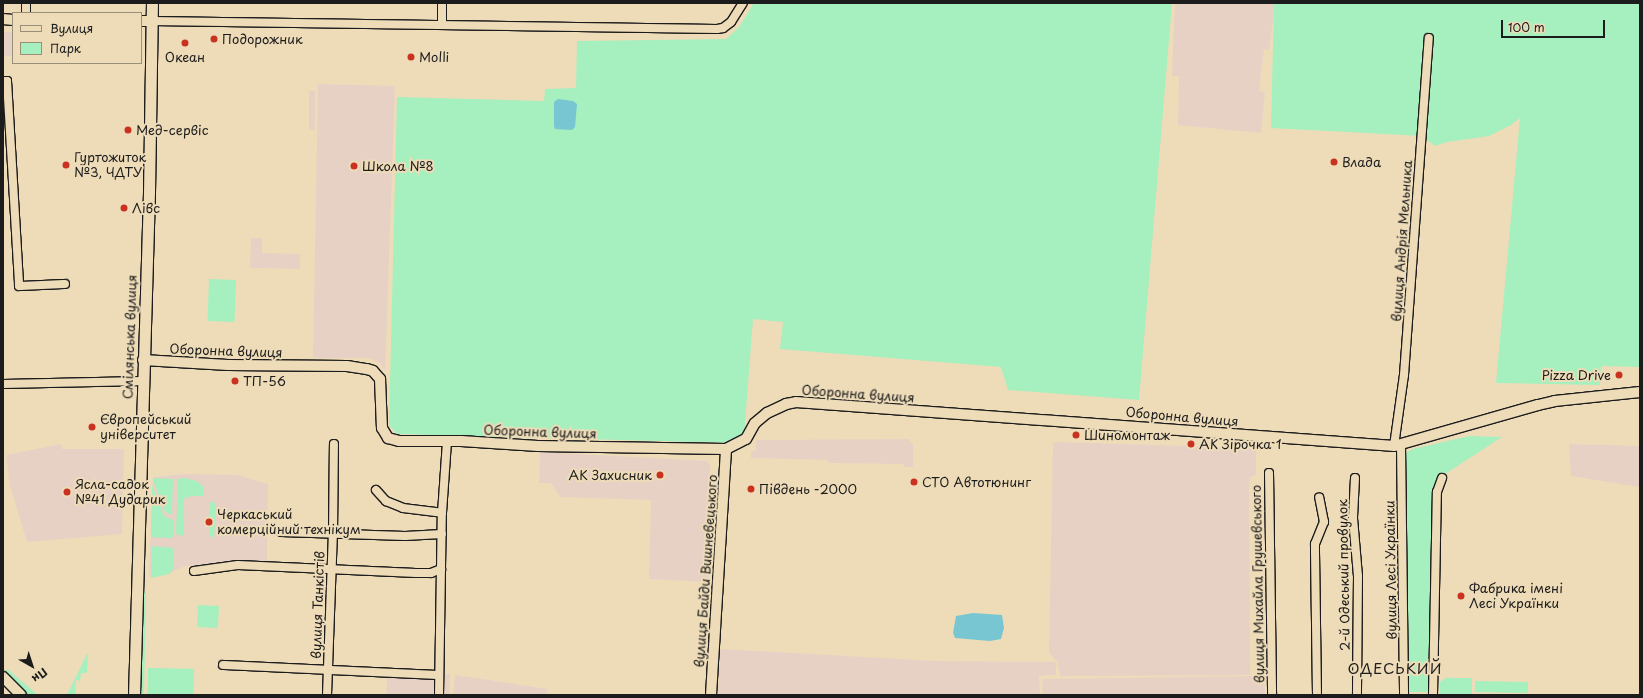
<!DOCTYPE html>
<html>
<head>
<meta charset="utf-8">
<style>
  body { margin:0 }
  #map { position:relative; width:1643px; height:698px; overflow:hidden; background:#eedcb9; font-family:"Playpen Sans",sans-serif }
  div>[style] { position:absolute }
  .built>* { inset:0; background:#e7d1c5; transform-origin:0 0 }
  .green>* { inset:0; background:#a6efbe; transform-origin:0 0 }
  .water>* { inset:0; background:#77c6d2 }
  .roads { filter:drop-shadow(1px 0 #1c1c1c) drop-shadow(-1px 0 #1c1c1c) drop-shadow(0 1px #1c1c1c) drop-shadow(0 -1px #1c1c1c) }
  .minor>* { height:8px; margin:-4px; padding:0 4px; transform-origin:4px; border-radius:4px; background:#eedcb9 }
  .tertiary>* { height:10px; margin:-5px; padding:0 5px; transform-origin:5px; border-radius:5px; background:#eedcb9 }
  .secondary>* { height:11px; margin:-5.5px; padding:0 5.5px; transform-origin:5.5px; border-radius:5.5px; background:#eedcb9 }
  .dots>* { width:11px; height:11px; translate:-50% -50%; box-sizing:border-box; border:2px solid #eedcb9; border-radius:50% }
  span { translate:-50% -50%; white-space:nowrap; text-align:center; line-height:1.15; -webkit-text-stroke:4px #eedcb9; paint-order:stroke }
  .poi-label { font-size:13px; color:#1c1c1c }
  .left { translate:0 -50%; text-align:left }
  .right { translate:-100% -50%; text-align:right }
  .street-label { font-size:13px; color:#1c1c1c }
  .quarter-label { font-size:15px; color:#1c1c1c; letter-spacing:1px }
  .frame { position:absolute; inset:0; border:4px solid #1c1c1c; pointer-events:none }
  .legend { position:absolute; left:12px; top:12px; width:130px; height:52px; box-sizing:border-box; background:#eedcb9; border:1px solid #9a8f7a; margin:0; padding:5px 7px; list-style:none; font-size:12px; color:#1c1c1c }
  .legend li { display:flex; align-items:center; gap:8px; height:20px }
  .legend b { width:20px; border:1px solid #9a8f7a }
  .north { position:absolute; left:12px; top:646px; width:40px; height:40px; -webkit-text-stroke:3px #eedcb9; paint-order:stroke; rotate:141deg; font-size:11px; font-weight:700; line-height:16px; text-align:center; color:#1c1c1c }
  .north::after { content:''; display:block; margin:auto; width:14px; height:18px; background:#1c1c1c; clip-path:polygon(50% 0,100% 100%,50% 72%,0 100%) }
  .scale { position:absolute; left:1501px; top:20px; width:104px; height:18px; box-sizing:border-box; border:2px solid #1c1c1c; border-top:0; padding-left:5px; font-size:12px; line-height:14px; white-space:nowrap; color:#1c1c1c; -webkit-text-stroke:3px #eedcb9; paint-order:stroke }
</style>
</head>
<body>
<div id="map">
  <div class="built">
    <div style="clip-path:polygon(1175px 3px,1275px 4px,1269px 50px,1264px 49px,1259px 91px,1265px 92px,1261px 133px,1178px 125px,1179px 76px,1172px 76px)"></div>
    <div style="left:3px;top:32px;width:10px;height:24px"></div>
    <div style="clip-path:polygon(318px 84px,395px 86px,385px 371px,380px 363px,369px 358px,313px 358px)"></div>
    <div style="left:309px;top:91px;width:6px;height:39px"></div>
    <div style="clip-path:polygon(251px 238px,262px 238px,262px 253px,300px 254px,300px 269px,250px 268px)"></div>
    <div style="clip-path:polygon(910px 439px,910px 443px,913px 443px,913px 467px,904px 467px,904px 464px,829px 463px,828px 460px,751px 458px,751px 451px,756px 451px,756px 440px)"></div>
    <div style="clip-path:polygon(1053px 442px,1256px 448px,1256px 475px,1249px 478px,1250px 675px,1060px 676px,1057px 662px,1049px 652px)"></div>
    <div style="clip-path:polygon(61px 444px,62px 449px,124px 449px,122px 534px,27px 542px,10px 486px,6px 455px)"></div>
    <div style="clip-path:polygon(1569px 444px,1640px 446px,1640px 487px,1571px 476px)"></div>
    <div style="clip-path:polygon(540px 452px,708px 461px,710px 465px,709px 582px,649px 579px,651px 500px,560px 497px,551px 483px,539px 483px)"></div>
    <div style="clip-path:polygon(185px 474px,237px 475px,268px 484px,267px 561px,185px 566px,172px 572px,150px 578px,149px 572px,153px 477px)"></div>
    <div style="clip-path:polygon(720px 649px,936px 661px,1056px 662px,1056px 675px,1039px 676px,1040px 695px,718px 695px)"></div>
    <div style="left:387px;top:673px;width:63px;height:22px;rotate:1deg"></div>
    <div style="clip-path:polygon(455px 675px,547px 689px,547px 695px,453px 695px)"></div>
    <div style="clip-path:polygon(1264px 676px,1265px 695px,1043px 695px,1042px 679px)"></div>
  </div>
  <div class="green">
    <div style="clip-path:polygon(754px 3px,1172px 3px,1139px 400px,1008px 390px,1001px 367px,780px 349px,783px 322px,753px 319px,744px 436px,733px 443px,397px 434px,389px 425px,397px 97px,544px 101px,545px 89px,576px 88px,577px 41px,726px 39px,739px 27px)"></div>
    <div style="clip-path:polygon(1274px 3px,1640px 3px,1640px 367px,1601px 366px,1600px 385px,1496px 383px,1520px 118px,1511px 125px,1489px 136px,1447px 142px,1435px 146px,1422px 136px,1271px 128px)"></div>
    <div style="left:209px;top:279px;width:27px;height:42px;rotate:2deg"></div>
    <div style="clip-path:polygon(1469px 436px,1502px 437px,1442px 476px,1430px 692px,1406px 692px,1405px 453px,1413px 449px)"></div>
    <div style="clip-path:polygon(154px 478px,173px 479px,172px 515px,165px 512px,153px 480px)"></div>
    <div style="clip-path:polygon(183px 478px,194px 480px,201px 484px,203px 487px,204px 496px,191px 496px,184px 499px,184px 535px,180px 536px,176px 533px,178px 479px)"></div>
    <div style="clip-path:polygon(152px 485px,164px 516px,173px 520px,173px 537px,171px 538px,151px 537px)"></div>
    <div style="clip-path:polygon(210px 502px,214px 502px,216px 507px,214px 538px,209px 536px)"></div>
    <div style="clip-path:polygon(152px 546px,173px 548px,173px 569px,169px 574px,151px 578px)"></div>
    <div style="clip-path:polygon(142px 591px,146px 591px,145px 645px,144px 695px,139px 695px)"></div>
    <div style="left:198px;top:605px;width:21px;height:22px;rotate:3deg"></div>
    <div style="clip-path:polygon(87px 654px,88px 654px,87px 673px,81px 673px,80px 681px,76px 680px,75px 695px,67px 695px)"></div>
    <div style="left:148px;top:668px;width:46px;height:27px;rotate:1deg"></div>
    <div style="clip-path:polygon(8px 669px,13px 674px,38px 695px,27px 695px,3px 673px)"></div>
    <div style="clip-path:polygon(1446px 678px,1472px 678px,1472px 695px,1440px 695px,1440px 682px)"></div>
    <div style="left:1475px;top:681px;width:53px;height:11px;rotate:1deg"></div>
  </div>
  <div class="water">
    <div style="clip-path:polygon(558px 99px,573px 101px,577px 104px,575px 127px,572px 130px,555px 129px,554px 126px,554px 102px)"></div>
    <div style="clip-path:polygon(973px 613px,1002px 615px,1004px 628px,1001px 639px,990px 641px,955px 638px,953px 633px,956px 616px)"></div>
  </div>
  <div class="roads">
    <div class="minor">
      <div style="left:26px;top:13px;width:10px;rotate:-90deg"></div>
      <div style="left:151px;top:21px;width:566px;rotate:0.81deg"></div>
      <div style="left:717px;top:29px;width:6px;rotate:-9deg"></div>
      <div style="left:723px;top:28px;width:10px;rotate:-37deg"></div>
      <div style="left:731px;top:22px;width:22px;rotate:-58deg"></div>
      <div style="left:442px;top:25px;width:22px;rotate:-90deg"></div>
      <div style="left:3px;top:81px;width:4px"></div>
      <div style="left:7px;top:81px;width:205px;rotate:86.6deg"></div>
      <div style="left:19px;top:286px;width:46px;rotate:-2.5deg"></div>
      <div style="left:3px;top:384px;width:139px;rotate:-1.2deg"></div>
      <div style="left:1401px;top:445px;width:250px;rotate:89.3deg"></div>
      <div style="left:1394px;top:446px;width:72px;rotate:-82deg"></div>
      <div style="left:1404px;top:375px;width:338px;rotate:-85.8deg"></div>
      <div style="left:1269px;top:473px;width:222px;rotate:89.2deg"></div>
      <div style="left:1355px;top:478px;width:40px;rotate:92.9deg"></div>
      <div style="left:1353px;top:518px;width:58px;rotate:85.1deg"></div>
      <div style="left:1358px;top:576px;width:119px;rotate:90.5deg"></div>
      <div style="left:376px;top:490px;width:15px;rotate:48deg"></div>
      <div style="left:386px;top:501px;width:18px;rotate:22deg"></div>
      <div style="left:403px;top:508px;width:39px;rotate:7deg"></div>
      <div style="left:281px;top:532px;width:124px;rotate:1.8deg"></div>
      <div style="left:405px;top:536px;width:37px;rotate:-3deg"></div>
      <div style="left:194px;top:571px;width:44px;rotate:-7.8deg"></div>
      <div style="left:238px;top:565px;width:178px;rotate:2.6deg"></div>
      <div style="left:416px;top:573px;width:15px"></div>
      <div style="left:431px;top:573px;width:11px;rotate:-22deg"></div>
      <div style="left:223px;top:665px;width:216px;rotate:2.7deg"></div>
      <div style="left:327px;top:695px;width:161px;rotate:-87.9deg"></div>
      <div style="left:333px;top:534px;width:90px;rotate:-89.4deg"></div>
      <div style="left:439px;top:695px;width:182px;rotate:-89.1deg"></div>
      <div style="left:442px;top:513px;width:72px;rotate:-86deg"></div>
      <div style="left:1317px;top:695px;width:143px;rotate:-90.8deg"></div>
      <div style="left:1315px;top:552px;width:8px;rotate:-90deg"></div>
      <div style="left:1315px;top:544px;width:24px;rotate:-68deg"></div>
      <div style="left:1324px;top:522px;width:25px;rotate:-101deg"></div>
      <div style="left:1433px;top:695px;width:203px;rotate:-88.9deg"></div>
      <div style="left:1437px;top:492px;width:15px;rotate:-70deg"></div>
    </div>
    <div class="tertiary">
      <div style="left:3px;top:19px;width:10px;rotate:6deg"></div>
      <div style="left:141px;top:21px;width:10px"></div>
      <div style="left:143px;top:360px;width:85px;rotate:3.4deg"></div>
      <div style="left:228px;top:365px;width:119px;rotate:0.5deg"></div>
      <div style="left:347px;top:366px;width:20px;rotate:9deg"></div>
      <div style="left:367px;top:369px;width:6px;rotate:18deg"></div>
      <div style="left:373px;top:371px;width:11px;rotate:49deg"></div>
      <div style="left:380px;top:379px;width:49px;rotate:87.7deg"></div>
      <div style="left:382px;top:428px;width:12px;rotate:59deg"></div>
      <div style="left:388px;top:438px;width:11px;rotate:15deg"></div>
      <div style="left:399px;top:441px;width:62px"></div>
      <div style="left:461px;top:441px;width:77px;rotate:3.7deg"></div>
      <div style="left:538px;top:446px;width:188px;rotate:0.9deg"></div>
      <div style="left:726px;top:449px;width:22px;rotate:-27deg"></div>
      <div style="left:746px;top:439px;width:18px;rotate:-61deg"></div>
      <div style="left:755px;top:423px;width:16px;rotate:-40deg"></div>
      <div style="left:767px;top:413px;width:21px;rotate:-25deg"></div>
      <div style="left:786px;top:404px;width:10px;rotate:-11deg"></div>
      <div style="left:796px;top:402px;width:600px;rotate:4.21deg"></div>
      <div style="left:1394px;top:446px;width:150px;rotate:-15.9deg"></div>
      <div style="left:1538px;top:405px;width:17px;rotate:-13deg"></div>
      <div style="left:1555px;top:401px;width:85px;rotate:-6deg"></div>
      <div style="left:3px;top:677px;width:25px;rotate:45deg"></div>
      <div style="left:711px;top:695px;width:246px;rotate:-86.5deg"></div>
    </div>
    <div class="secondary">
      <div style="left:134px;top:695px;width:503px;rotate:-88.29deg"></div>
      <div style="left:149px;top:192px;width:189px;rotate:-89.1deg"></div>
    </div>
  </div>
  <div class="dots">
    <div style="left:214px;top:39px;background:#c8321e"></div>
    <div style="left:185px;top:43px;background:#c8321e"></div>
    <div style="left:411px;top:57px;background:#c8321e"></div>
    <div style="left:128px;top:130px;background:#c8321e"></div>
    <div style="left:1334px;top:162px;background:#c8321e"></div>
    <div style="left:66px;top:165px;background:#c8321e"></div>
    <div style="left:354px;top:166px;background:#c8321e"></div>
    <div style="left:124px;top:208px;background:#c8321e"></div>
    <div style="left:1619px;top:375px;background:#c8321e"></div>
    <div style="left:235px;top:381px;background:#c8321e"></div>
    <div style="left:92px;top:427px;background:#c8321e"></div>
    <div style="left:1076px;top:435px;background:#c8321e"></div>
    <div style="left:1191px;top:444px;background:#c8321e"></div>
    <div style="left:660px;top:475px;background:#c8321e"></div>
    <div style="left:914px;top:482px;background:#c8321e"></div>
    <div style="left:751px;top:489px;background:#c8321e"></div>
    <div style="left:67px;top:492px;background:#c8321e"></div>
    <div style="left:209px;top:522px;background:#c8321e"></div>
    <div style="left:1461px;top:596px;background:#c8321e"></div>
  </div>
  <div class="poi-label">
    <span class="left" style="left:222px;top:39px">Подорожник</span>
    <span style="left:185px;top:57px">Океан</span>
    <span class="left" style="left:419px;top:57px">Molli</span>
    <span class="left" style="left:136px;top:130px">Мед-сервіс</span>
    <span class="left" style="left:74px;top:165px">Гуртожиток<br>№3, ЧДТУ</span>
    <span class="left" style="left:1342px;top:162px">Влада</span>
    <span class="left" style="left:362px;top:166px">Школа №8</span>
    <span class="left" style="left:132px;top:208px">Лівс</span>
    <span class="right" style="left:1611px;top:375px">Pizza Drive</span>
    <span class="left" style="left:243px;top:381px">ТП-56</span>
    <span class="left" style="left:100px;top:427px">Європейський<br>університет</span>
    <span class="left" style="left:1084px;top:435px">Шиномонтаж</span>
    <span class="left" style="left:1199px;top:444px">АК Зірочка 1</span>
    <span class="right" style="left:652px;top:475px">АК Захисник</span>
    <span class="left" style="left:922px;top:482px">СТО Автотюнинг</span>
    <span class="left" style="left:75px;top:492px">Ясла-садок<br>№41 Дударик</span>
    <span class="left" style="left:759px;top:489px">Південь -2000</span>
    <span class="left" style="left:217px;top:522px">Черкаський<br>комерційний технікум</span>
    <span class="left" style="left:1469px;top:596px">Фабрика імені<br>Лесі Українки</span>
  </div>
  <div class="street-label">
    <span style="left:1402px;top:241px;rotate:-86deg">вулиця Андрія Мельника</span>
    <span style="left:130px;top:337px;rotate:-88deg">Смілянська вулиця</span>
    <span style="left:226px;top:351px;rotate:2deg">Оборонна вулиця</span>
    <span style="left:858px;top:394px;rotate:4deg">Оборонна вулиця</span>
    <span style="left:1182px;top:417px;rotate:5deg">Оборонна вулиця</span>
    <span style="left:540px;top:432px;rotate:2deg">Оборонна вулиця</span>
    <span style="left:1391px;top:570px;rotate:-91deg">вулиця Лесі Українки</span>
    <span style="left:706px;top:571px;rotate:-86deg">вулиця Байди Вишневецького</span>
    <span style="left:1344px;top:575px;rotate:-91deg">2-й Одеський провулок</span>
    <span style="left:1258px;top:584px;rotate:-91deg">вулиця Михайла Грушевського</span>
    <span style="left:318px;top:605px;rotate:-88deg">вулиця Танкістів</span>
  </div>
  <div class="quarter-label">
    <span style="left:1395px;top:668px">ОДЕСЬКИЙ</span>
  </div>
  <div class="frame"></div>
  <ul class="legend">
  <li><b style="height:5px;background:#eedcb9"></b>Вулиця</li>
  <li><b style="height:11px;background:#a6efbe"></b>Парк</li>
  </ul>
  <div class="north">Пн</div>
  <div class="scale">100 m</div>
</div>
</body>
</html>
